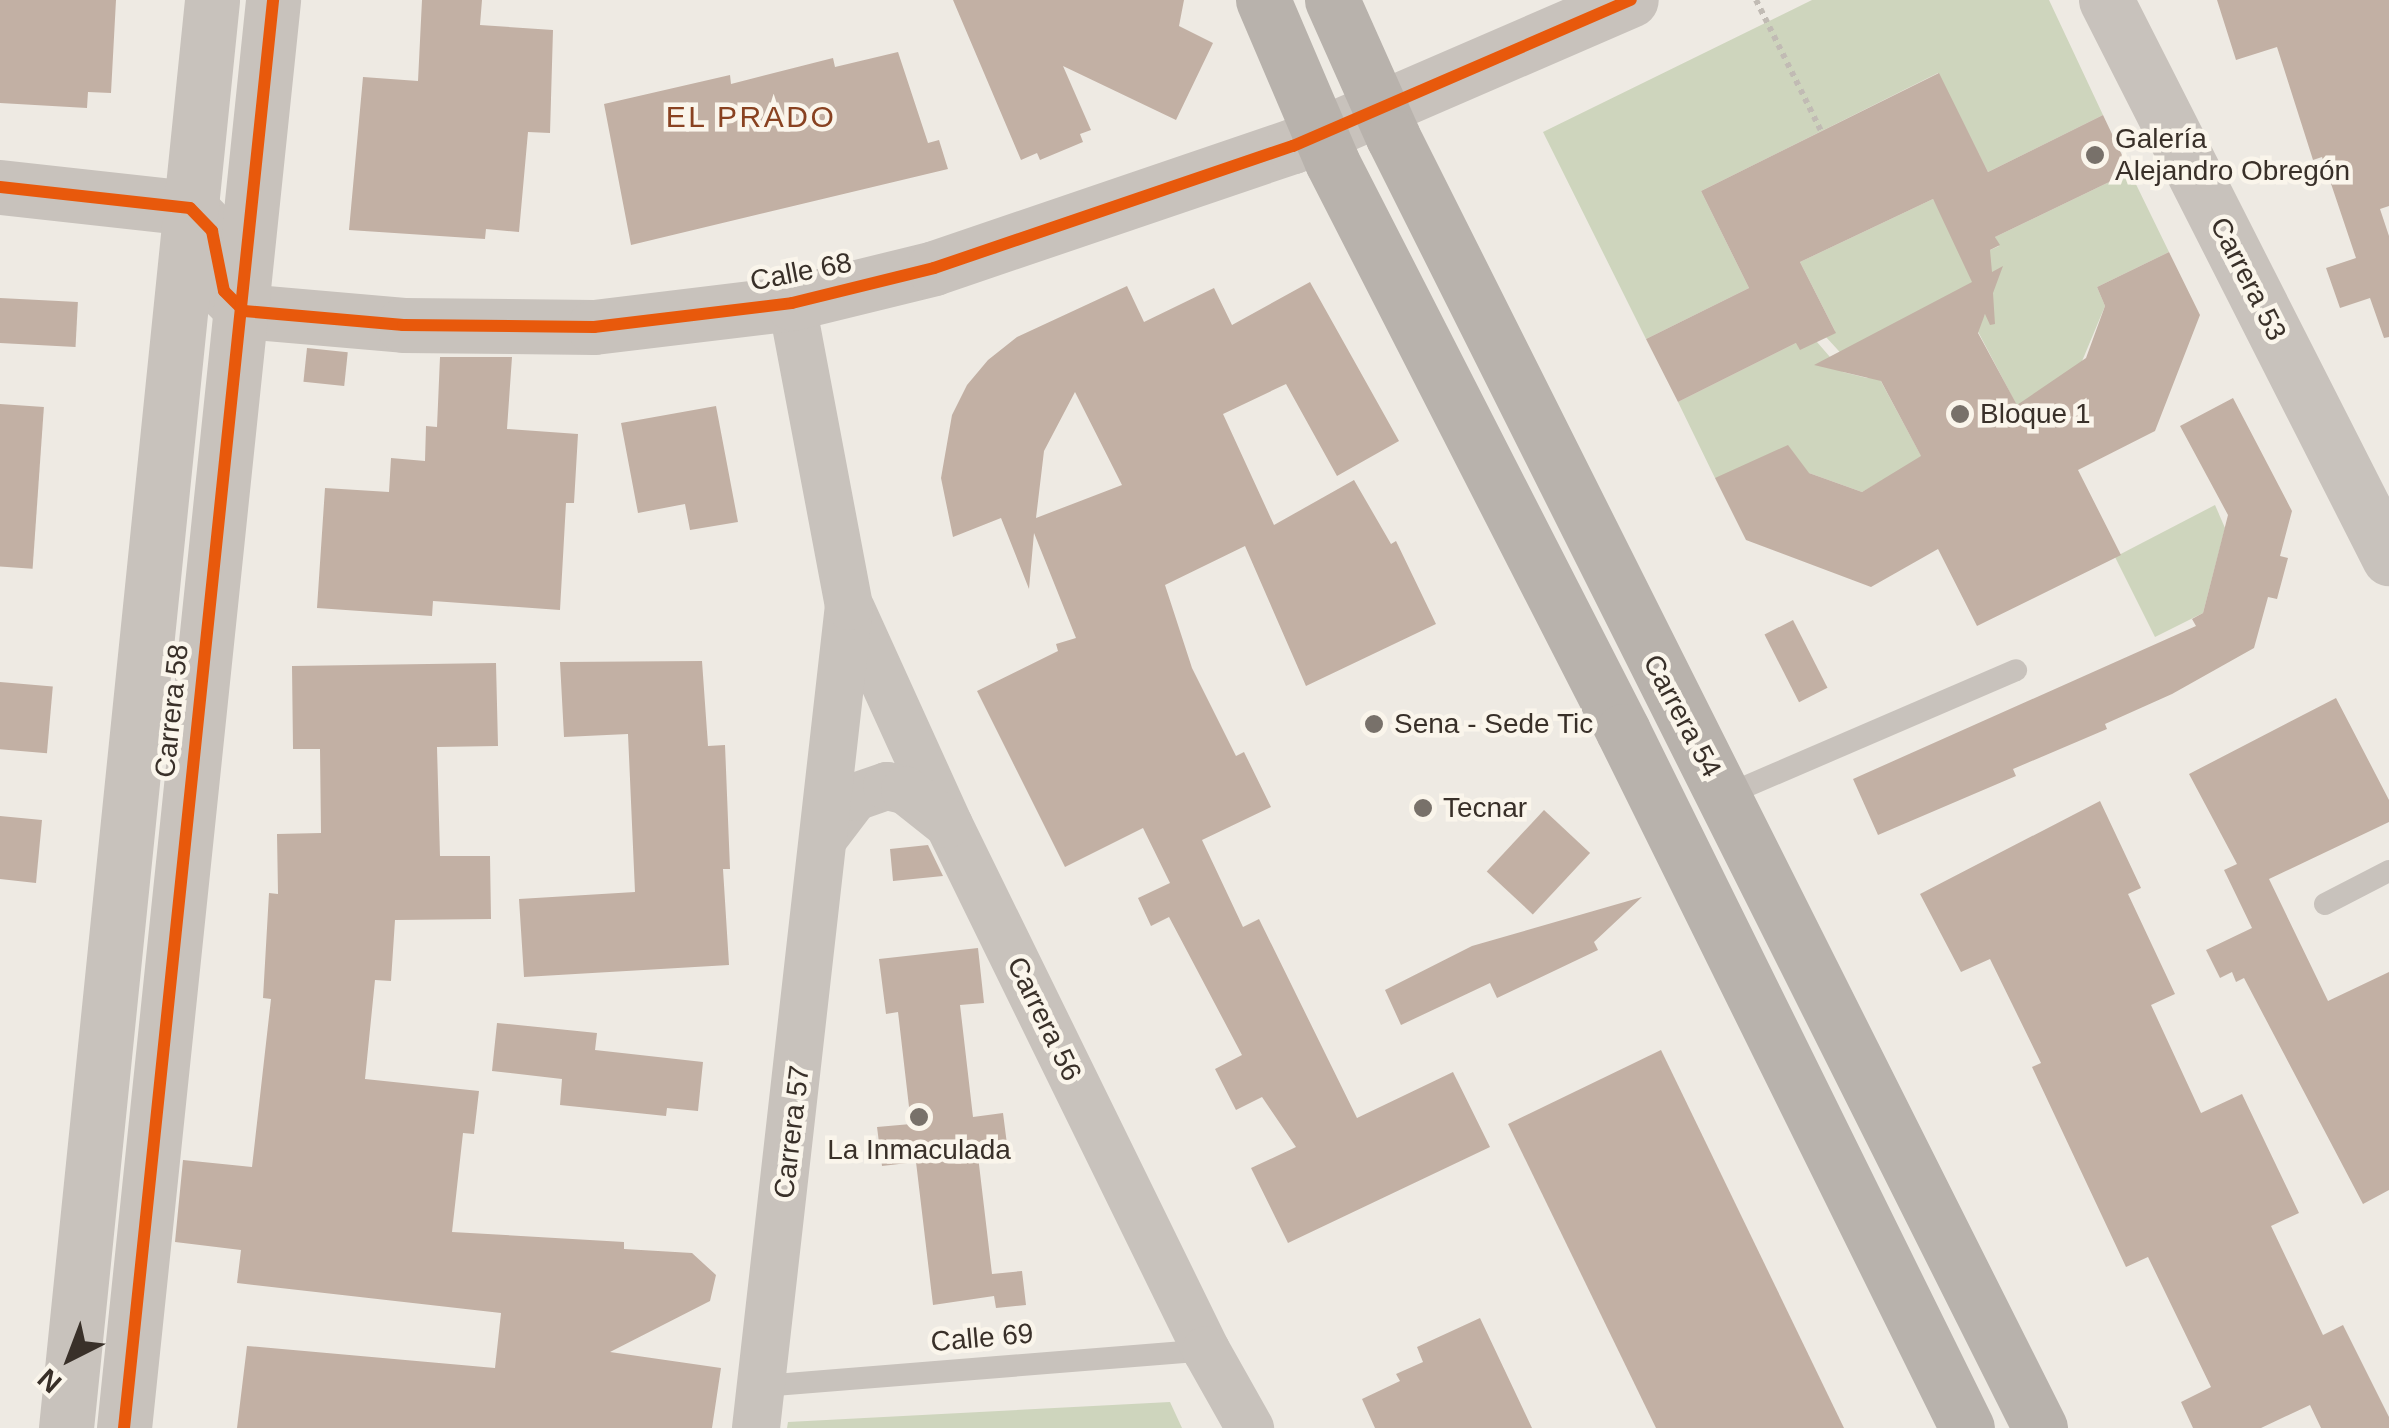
<!DOCTYPE html>
<html>
<head>
<meta charset="utf-8">
<style>
  body { margin:0 }
  #map { position:relative; width:2389px; height:1428px; overflow:hidden; background:#eeeae3; font-family:Arial,sans-serif }
  div>[style] { position:absolute }
  .green>* { inset:0; background:#ced5bd }
  .building>* { inset:0; background:#c2b0a4; transform-origin:0 0 }
  .path>* { height:6px; margin-top:-3px; transform-origin:0; background:repeating-linear-gradient(90deg,#c1bbb4 0 5px,transparent 0 10px) }
  .service>* { height:22px; margin:-11px; padding:0 11px; transform-origin:11px; border-radius:11px; background:#c8c2bc }
  .minor>* { height:48px; margin:-24px; padding:0 24px; transform-origin:24px; border-radius:24px; background:#c8c2bc }
  .tertiary>* { height:55px; margin:-27.5px; padding:0 27.5px; transform-origin:27.5px; border-radius:27.5px; background:#c8c2bc }
  .secondary>* { height:55px; margin:-27.5px; padding:0 27.5px; transform-origin:27.5px; border-radius:27.5px; background:#b8b2ac }
  .cycleway>* { height:12px; margin:-6px; padding:0 6px; transform-origin:6px; border-radius:6px; background:#e8590c }
  .dots>* { width:28px; height:28px; translate:-50% -50%; box-sizing:border-box; border:5px solid #faf5eb; border-radius:50% }
  span { translate:-50% -50%; white-space:nowrap; text-align:center; line-height:1.15; -webkit-text-stroke:9px #faf5eb; paint-order:stroke }
  .poi-label { font-size:28px; color:#393029 }
  .left { translate:0 -50%; text-align:left }
  .street-label { font-size:28px; color:#393029 }
  .neighbourhood-label { font-size:30px; color:#894221; letter-spacing:2.5px }
  .north { position:absolute; left:20px; top:1308px; width:100px; height:100px; -webkit-text-stroke:8px #faf5eb; paint-order:stroke; rotate:222deg; font-size:28px; font-weight:700; line-height:40px; text-align:center; color:#393029 }
  .north::after { content:''; display:block; margin:auto; width:35px; height:45px; background:#393029; clip-path:polygon(50% 0,100% 100%,50% 72%,0 100%) }
</style>
</head>
<body>
<div id="map">
  <div class="green">
    <div style="clip-path:polygon(1812px 0,2049px 0,2103px 115px,1988px 172px,1938px 73px,1701px 191px,1749px 288px,1646px 339px,1543px 132px)"></div>
    <div style="clip-path:polygon(2130px 172px,2169px 252px,2097px 287px,2105px 306px,2043px 455px,1974px 324px,1984px 316px,1993px 293px,1986px 252px,1999px 246px,1995px 237px)"></div>
    <div style="clip-path:polygon(1933px 199px,1982px 294px,1848px 361px,1826px 337px,1835px 331px,1800px 262px)"></div>
    <div style="clip-path:polygon(1817px 342px,1843px 372px,1867px 378px,1877px 374px,1946px 502px,1883px 480px,1862px 492px,1809px 473px,1715px 478px,1678px 402px,1796px 343px)"></div>
    <div style="clip-path:polygon(2215px 505px,2225px 528px,2203px 613px,2155px 637px,2115px 557px)"></div>
    <div style="clip-path:polygon(1170px 1402px,1182px 1428px,787px 1428px,788px 1422px)"></div>
  </div>
  <div class="building">
    <div style="clip-path:polygon(0 0,116px 0,111px 93px,88px 92px,87px 108px,0 103px)"></div>
    <div style="clip-path:polygon(422px 0,482px 0,480px 25px,553px 30px,550px 133px,528px 132px,519px 232px,486px 229px,485px 239px,349px 230px,363px 77px,418px 81px)"></div>
    <div style="clip-path:polygon(953px 0,1184px 0,1179px 26px,1213px 43px,1176px 120px,1063px 66px,1091px 130px,1080px 134px,1083px 142px,1040px 160px,1037px 153px,1021px 160px)"></div>
    <div style="clip-path:polygon(2217px 0,2389px 0,2389px 206px,2380px 209px,2389px 236px,2389px 337px,2384px 338px,2370px 298px,2340px 308px,2326px 268px,2356px 258px,2322px 157px,2313px 160px,2277px 47px,2236px 60px)"></div>
    <div style="clip-path:polygon(898px 52px,928px 143px,939px 140px,948px 169px,631px 245px,604px 104px,730px 75px,731px 84px,833px 58px,835px 67px)"></div>
    <div style="clip-path:polygon(1939px 73px,1988px 172px,2103px 115px,2130px 172px,1995px 237px,2000px 245px,1990px 250px,1992px 272px,2003px 266px,1993px 293px,1995px 324px,1990px 325px,1985px 314px,1978px 333px,2017px 405px,2086px 358px,2105px 306px,2097px 287px,2169px 252px,2200px 315px,2155px 431px,2078px 470px,2121px 555px,1977px 626px,1938px 549px,1871px 587px,1746px 540px,1715px 478px,1788px 445px,1809px 473px,1862px 492px,1921px 456px,1881px 381px,1814px 365px,1972px 282px,1933px 199px,1800px 262px,1836px 333px,1800px 350px,1796px 343px,1678px 402px,1646px 339px,1749px 288px,1701px 191px)"></div>
    <div style="clip-path:polygon(evenodd,1310px 282px,1399px 441px,1337px 476px,1286px 384px,1223px 414px,1274px 525px,1354px 480px,1391px 544px,1396px 541px,1436px 624px,1306px 686px,1245px 546px,1165px 585px,1192px 668px,1236px 756px,1244px 752px,1271px 807px,1202px 840px,1243px 927px,1259px 919px,1357px 1118px,1453px 1072px,1490px 1147px,1288px 1243px,1251px 1168px,1296px 1147px,1262px 1097px,1236px 1110px,1215px 1069px,1242px 1055px,1169px 917px,1151px 926px,1138px 898px,1170px 883px,1143px 828px,1065px 867px,977px 691px,1058px 651px,1056px 644px,1076px 638px,1034px 533px,1029px 589px,1001px 518px,953px 537px,941px 478px,952px 415px,967px 385px,988px 360px,1017px 337px,1127px 286px,1144px 322px,1214px 288px,1232px 325px,1310px 282px,1075px 392px,1122px 485px,1036px 518px,1044px 451px,1075px 392px)"></div>
    <div style="left:0;top:298px;width:78px;height:45px;rotate:3deg"></div>
    <div style="left:307px;top:348px;width:41px;height:34px;rotate:6deg"></div>
    <div style="clip-path:polygon(440px 357px,512px 357px,507px 429px,578px 434px,574px 503px,566px 503px,560px 610px,433px 601px,432px 616px,317px 608px,325px 488px,389px 492px,391px 458px,425px 461px,426px 426px,437px 427px)"></div>
    <div style="clip-path:polygon(2233px 398px,2292px 511px,2280px 556px,2288px 558px,2277px 599px,2268px 597px,2254px 648px,2172px 694px,2105px 724px,2107px 729px,2013px 769px,2016px 776px,1878px 835px,1853px 779px,2196px 626px,2192px 619px,2203px 613px,2228px 515px,2180px 426px)"></div>
    <div style="left:0;top:404px;width:44px;height:162px;rotate:4deg"></div>
    <div style="clip-path:polygon(716px 406px,738px 522px,690px 530px,685px 504px,638px 513px,621px 423px)"></div>
    <div style="left:1793px;top:620px;width:76px;height:32px;rotate:63deg"></div>
    <div style="clip-path:polygon(702px 661px,708px 746px,725px 745px,730px 869px,723px 869px,729px 965px,524px 977px,519px 899px,635px 892px,628px 734px,564px 737px,560px 662px)"></div>
    <div style="clip-path:polygon(496px 663px,498px 746px,437px 747px,440px 856px,490px 856px,491px 919px,395px 920px,391px 981px,375px 980px,365px 1079px,479px 1091px,474px 1134px,463px 1133px,452px 1232px,624px 1242px,624px 1249px,692px 1253px,716px 1275px,710px 1301px,610px 1352px,721px 1368px,712px 1428px,237px 1428px,247px 1346px,495px 1368px,501px 1313px,237px 1283px,241px 1250px,175px 1242px,183px 1160px,252px 1167px,271px 999px,263px 998px,269px 893px,278px 894px,277px 834px,321px 833px,320px 749px,293px 749px,292px 666px)"></div>
    <div style="left:0;top:682px;width:53px;height:67px;rotate:5deg"></div>
    <div style="clip-path:polygon(2336px 698px,2389px 800px,2389px 822px,2269px 879px,2328px 1001px,2389px 972px,2389px 1190px,2363px 1204px,2244px 978px,2236px 982px,2232px 972px,2220px 978px,2206px 950px,2252px 928px,2224px 870px,2237px 864px,2189px 774px)"></div>
    <div style="clip-path:polygon(2100px 801px,2141px 888px,2128px 894px,2175px 994px,2151px 1005px,2201px 1113px,2242px 1094px,2299px 1213px,2271px 1226px,2323px 1335px,2343px 1325px,2389px 1417px,2389px 1428px,2321px 1428px,2310px 1405px,2261px 1428px,2193px 1428px,2181px 1402px,2211px 1387px,2148px 1257px,2126px 1267px,2032px 1067px,2041px 1063px,1990px 959px,1961px 972px,1920px 894px)"></div>
    <div style="left:1544px;top:810px;width:63px;height:84px;rotate:43deg"></div>
    <div style="clip-path:polygon(0 816px,42px 820px,36px 883px,0 879px)"></div>
    <div style="clip-path:polygon(928px 845px,943px 876px,893px 881px,890px 849px)"></div>
    <div style="clip-path:polygon(1642px 897px,1594px 942px,1598px 950px,1497px 998px,1490px 983px,1401px 1025px,1385px 990px,1472px 946px)"></div>
    <div style="clip-path:polygon(978px 948px,984px 1003px,960px 1005px,973px 1117px,1003px 1113px,1008px 1152px,978px 1156px,992px 1274px,1022px 1271px,1026px 1305px,996px 1308px,994px 1296px,933px 1305px,916px 1162px,882px 1166px,877px 1127px,911px 1124px,898px 1012px,886px 1014px,879px 959px)"></div>
    <div style="clip-path:polygon(497px 1023px,597px 1033px,595px 1050px,703px 1062px,698px 1111px,667px 1108px,666px 1116px,560px 1105px,562px 1079px,492px 1071px)"></div>
    <div style="clip-path:polygon(1661px 1050px,1844px 1428px,1656px 1428px,1508px 1124px)"></div>
    <div style="clip-path:polygon(1480px 1318px,1532px 1428px,1375px 1428px,1362px 1399px,1400px 1381px,1396px 1374px,1423px 1362px,1417px 1347px)"></div>
  </div>
  <div class="path">
    <div style="left:1756px;top:0;width:146px;rotate:63.6deg"></div>
  </div>
  <div class="service">
    <div style="left:1724px;top:796px;width:318px;rotate:-23.3deg"></div>
    <div style="left:2325px;top:904px;width:72px;rotate:-27.3deg"></div>
    <div style="left:762px;top:1386px;width:445px;rotate:-4.6deg"></div>
  </div>
  <div class="minor">
    <div style="left:851px;top:609px;width:237px;rotate:65.6deg"></div>
    <div style="left:949px;top:825px;width:585px;rotate:63.92deg"></div>
    <div style="left:1206px;top:1350px;width:90px;rotate:60.6deg"></div>
    <div style="left:826px;top:835px;width:48px;rotate:-52.7deg"></div>
    <div style="left:855px;top:797px;width:34px;rotate:-19deg"></div>
    <div style="left:887px;top:786px;width:18px;rotate:13deg"></div>
    <div style="left:905px;top:790px;width:55px;rotate:38.3deg"></div>
    <div style="left:756px;top:1428px;width:827px;rotate:-83.55deg"></div>
    <div style="left:849px;top:606px;width:308px;rotate:-100.7deg"></div>
  </div>
  <div class="tertiary">
    <div style="left:2106px;top:0;width:626px;rotate:63.11deg"></div>
    <div style="left:0;top:187px;width:191px;rotate:6.3deg"></div>
    <div style="left:190px;top:208px;width:32px;rotate:46deg"></div>
    <div style="left:212px;top:231px;width:61px;rotate:78.7deg"></div>
    <div style="left:224px;top:291px;width:28px;rotate:45deg"></div>
    <div style="left:244px;top:311px;width:160px;rotate:5deg"></div>
    <div style="left:403px;top:325px;width:191px;rotate:0.6deg"></div>
    <div style="left:594px;top:327px;width:199px;rotate:-6.9deg"></div>
    <div style="left:792px;top:303px;width:146px;rotate:-13.8deg"></div>
    <div style="left:934px;top:268px;width:379px;rotate:-18.8deg"></div>
    <div style="left:1293px;top:146px;width:368px;rotate:-23.4deg"></div>
    <div style="left:66px;top:1428px;width:1435px;rotate:-84.16deg"></div>
    <div style="left:124px;top:1428px;width:1436px;rotate:-84.04deg"></div>
  </div>
  <div class="secondary">
    <div style="left:1263px;top:0;width:176px;rotate:66.9deg"></div>
    <div style="left:1332px;top:162px;width:639px;rotate:62.91deg"></div>
    <div style="left:1623px;top:731px;width:777px;rotate:63.73deg"></div>
    <div style="left:1332px;top:0;width:150px;rotate:66deg"></div>
    <div style="left:1393px;top:137px;width:1444px;rotate:63.38deg"></div>
  </div>
  <div class="cycleway">
    <div style="left:0;top:187px;width:191px;rotate:6.3deg"></div>
    <div style="left:190px;top:208px;width:32px;rotate:46deg"></div>
    <div style="left:212px;top:231px;width:61px;rotate:78.7deg"></div>
    <div style="left:224px;top:291px;width:28px;rotate:45deg"></div>
    <div style="left:244px;top:311px;width:160px;rotate:5deg"></div>
    <div style="left:403px;top:325px;width:191px;rotate:0.6deg"></div>
    <div style="left:594px;top:327px;width:199px;rotate:-6.9deg"></div>
    <div style="left:792px;top:303px;width:146px;rotate:-13.8deg"></div>
    <div style="left:934px;top:268px;width:379px;rotate:-18.8deg"></div>
    <div style="left:1293px;top:146px;width:368px;rotate:-23.4deg"></div>
    <div style="left:124px;top:1428px;width:1436px;rotate:-84.04deg"></div>
  </div>
  <div class="dots">
    <div style="left:2095px;top:155px;background:#78716a"></div>
    <div style="left:1960px;top:414px;background:#78716a"></div>
    <div style="left:1374px;top:724px;background:#78716a"></div>
    <div style="left:1423px;top:808px;background:#78716a"></div>
    <div style="left:919px;top:1117px;background:#78716a"></div>
  </div>
  <div class="poi-label">
    <span class="left" style="left:2115px;top:155px">Galería<br>Alejandro Obregón</span>
    <span class="left" style="left:1980px;top:414px">Bloque 1</span>
    <span class="left" style="left:1394px;top:724px">Sena - Sede Tic</span>
    <span class="left" style="left:1443px;top:808px">Tecnar</span>
    <span style="left:919px;top:1150px">La Inmaculada</span>
  </div>
  <div class="street-label">
    <span style="left:801px;top:272px;rotate:-11deg">Calle 68</span>
    <span style="left:2248px;top:279px;rotate:63deg">Carrera 53</span>
    <span style="left:172px;top:711px;rotate:-84deg">Carrera 58</span>
    <span style="left:1682px;top:716px;rotate:62deg">Carrera 54</span>
    <span style="left:1044px;top:1019px;rotate:64deg">Carrera 56</span>
    <span style="left:792px;top:1132px;rotate:-83deg">Carrera 57</span>
    <span style="left:982px;top:1338px;rotate:-5deg">Calle 69</span>
  </div>
  <div class="neighbourhood-label">
    <span style="left:751px;top:117px">EL PRADO</span>
  </div>
  <div class="north">N</div>
</div>
</body>
</html>
